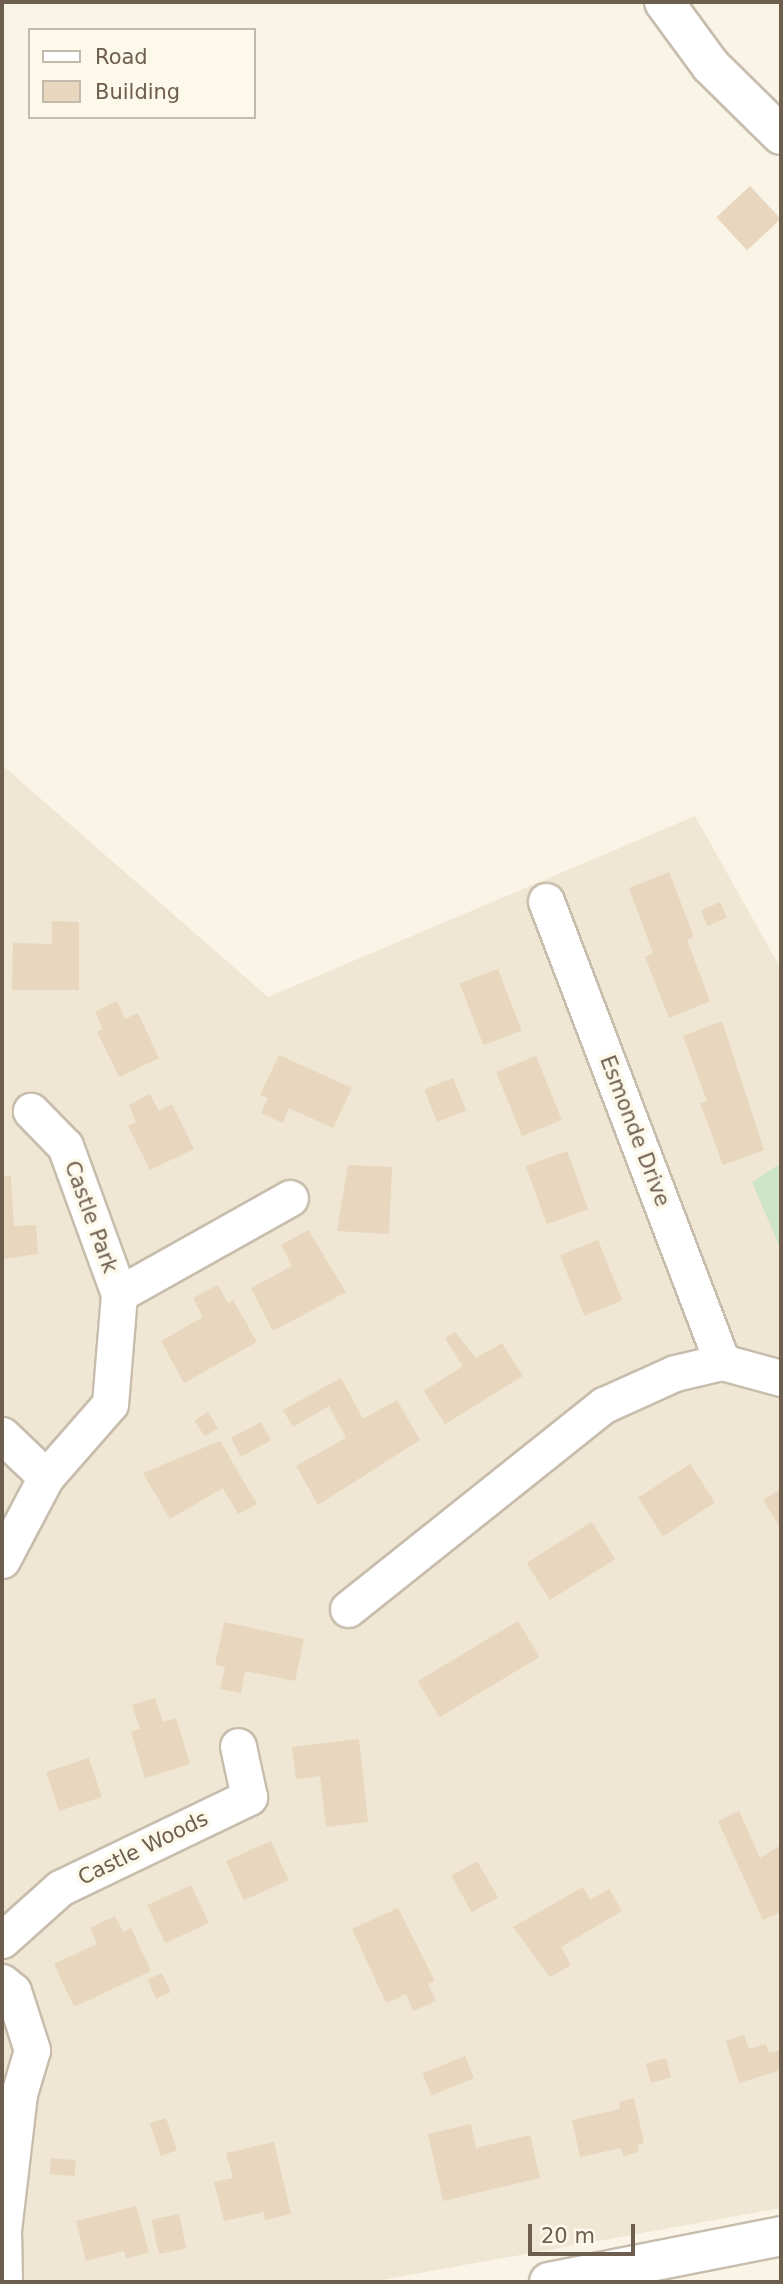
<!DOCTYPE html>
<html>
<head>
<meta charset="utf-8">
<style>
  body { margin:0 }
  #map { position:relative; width:783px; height:2284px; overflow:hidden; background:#f9f4e5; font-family:"DejaVu Sans",sans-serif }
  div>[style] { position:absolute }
  .residential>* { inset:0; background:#efe7d4 }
  .green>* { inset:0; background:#cde4c5 }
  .building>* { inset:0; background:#e8d6be; transform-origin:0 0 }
  .roads { filter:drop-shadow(2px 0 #c8bdad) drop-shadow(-2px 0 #c8bdad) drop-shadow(0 2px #c8bdad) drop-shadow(0 -2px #c8bdad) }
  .minor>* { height:35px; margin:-17.5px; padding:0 17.5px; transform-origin:17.5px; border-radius:17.5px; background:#fff }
  .tertiary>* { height:38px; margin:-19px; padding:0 19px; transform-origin:19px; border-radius:19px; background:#fff }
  span { translate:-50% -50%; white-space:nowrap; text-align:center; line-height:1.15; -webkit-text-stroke:7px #fcf8ea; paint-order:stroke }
  .street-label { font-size:21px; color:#6e5e4e }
  .frame { position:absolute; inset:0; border:4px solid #6e5e4e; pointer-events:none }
  .legend { position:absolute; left:28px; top:28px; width:228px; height:91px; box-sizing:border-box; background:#fcf8ea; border:2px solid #c3baac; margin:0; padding:9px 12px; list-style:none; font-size:21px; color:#6e5e4e }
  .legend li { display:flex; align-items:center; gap:14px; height:35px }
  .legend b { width:35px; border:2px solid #c3baac }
  .scale { position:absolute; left:528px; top:2224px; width:107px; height:32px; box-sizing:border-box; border:4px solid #6e5e4e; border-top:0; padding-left:9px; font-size:21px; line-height:24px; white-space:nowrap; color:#6e5e4e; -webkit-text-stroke:5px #fcf8ea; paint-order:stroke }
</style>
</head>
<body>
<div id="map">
  <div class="residential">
    <div style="clip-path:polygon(2px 765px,268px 997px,695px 816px,781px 969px,781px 2208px,370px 2282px,2px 2282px)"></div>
  </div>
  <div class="green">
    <div style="clip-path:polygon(781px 1163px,781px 1250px,752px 1182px)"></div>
  </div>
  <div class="building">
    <div style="left:750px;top:186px;width:45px;height:46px;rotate:47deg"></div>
    <div style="clip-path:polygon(669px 872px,694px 937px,687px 940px,710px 1001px,669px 1018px,645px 957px,653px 953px,629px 888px)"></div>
    <div style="left:720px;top:902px;width:17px;height:21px;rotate:66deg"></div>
    <div style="clip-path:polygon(52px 921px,79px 922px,79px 990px,12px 990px,13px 943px,52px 944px)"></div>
    <div style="left:498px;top:969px;width:66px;height:41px;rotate:69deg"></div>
    <div style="clip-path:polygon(117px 1001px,125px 1019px,138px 1013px,159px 1058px,119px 1077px,97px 1032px,103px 1029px,95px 1012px)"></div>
    <div style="clip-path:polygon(722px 1021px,764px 1150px,723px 1165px,700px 1103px,707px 1101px,683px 1036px)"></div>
    <div style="clip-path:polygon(279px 1055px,352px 1088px,333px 1128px,289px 1108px,283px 1123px,261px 1113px,268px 1098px,260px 1095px)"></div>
    <div style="left:536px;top:1056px;width:69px;height:43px;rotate:68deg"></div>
    <div style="left:453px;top:1078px;width:35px;height:31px;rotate:68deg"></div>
    <div style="clip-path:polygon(150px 1094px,159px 1111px,172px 1104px,194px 1149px,150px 1170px,128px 1126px,136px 1122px,129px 1105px)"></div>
    <div style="left:567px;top:1151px;width:62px;height:44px;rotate:70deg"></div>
    <div style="clip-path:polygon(348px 1165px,392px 1167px,389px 1234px,337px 1231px)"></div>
    <div style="clip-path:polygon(11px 1176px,14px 1226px,36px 1225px,38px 1254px,2px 1259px,2px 1177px)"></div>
    <div style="clip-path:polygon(308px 1230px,346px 1292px,273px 1331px,251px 1288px,292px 1266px,281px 1245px)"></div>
    <div style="left:598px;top:1240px;width:65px;height:41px;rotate:68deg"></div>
    <div style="clip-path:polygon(218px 1285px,228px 1303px,233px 1300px,257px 1342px,184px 1383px,161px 1341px,203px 1317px,193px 1298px)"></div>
    <div style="clip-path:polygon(455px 1332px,476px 1358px,502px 1343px,523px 1376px,445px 1424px,424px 1391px,463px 1366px,445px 1338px)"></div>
    <div style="clip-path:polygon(341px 1378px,363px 1419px,397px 1400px,420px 1440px,318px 1505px,296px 1466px,346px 1438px,329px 1406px,293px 1427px,283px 1410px)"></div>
    <div style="left:208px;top:1412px;width:19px;height:16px;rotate:58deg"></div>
    <div style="left:261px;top:1422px;width:21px;height:34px;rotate:62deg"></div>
    <div style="clip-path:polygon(220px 1441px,257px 1504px,238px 1514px,223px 1488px,170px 1519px,143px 1473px)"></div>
    <div style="left:690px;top:1464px;width:46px;height:62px;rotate:57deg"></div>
    <div style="clip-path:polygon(781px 1489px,781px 1529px,763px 1500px)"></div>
    <div style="left:592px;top:1522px;width:44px;height:77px;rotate:58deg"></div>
    <div style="left:518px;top:1621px;width:42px;height:117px;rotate:59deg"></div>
    <div style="clip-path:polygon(224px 1622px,304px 1639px,295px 1681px,245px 1671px,241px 1693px,220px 1689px,225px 1667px,215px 1665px)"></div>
    <div style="clip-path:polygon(155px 1698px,163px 1722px,176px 1718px,190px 1764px,145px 1778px,131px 1732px,140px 1729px,132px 1705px)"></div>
    <div style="clip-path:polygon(359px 1739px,368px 1822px,326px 1827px,320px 1776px,296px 1779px,292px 1747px)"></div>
    <div style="left:89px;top:1758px;width:41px;height:45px;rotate:72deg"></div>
    <div style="clip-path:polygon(739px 1811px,760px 1858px,781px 1845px,781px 1912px,763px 1920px,718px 1821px)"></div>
    <div style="left:271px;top:1841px;width:43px;height:49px;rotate:66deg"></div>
    <div style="left:477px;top:1861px;width:42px;height:30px;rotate:60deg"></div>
    <div style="left:191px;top:1885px;width:42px;height:48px;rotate:65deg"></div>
    <div style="clip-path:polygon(583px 1887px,590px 1900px,609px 1889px,622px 1911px,561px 1947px,571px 1965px,550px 1977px,513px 1927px)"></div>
    <div style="clip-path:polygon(398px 1908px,435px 1981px,428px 1984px,436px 2001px,413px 2011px,406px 1994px,386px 2003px,352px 1929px)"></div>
    <div style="clip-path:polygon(115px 1916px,123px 1932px,131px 1928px,151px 1971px,74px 2007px,54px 1964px,97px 1944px,90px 1928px)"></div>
    <div style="left:162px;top:1973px;width:21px;height:16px;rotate:65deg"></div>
    <div style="clip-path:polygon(744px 2035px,749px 2049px,766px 2044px,769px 2053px,781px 2050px,781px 2070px,739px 2083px,726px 2041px)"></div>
    <div style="left:465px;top:2056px;width:24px;height:46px;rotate:68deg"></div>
    <div style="left:666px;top:2058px;width:20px;height:21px;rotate:75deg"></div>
    <div style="clip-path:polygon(634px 2098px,644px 2143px,637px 2145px,639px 2152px,623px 2156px,621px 2148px,580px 2157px,572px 2120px,620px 2109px,619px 2102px)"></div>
    <div style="left:166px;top:2118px;width:34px;height:17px;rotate:71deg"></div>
    <div style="clip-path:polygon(471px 2124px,476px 2148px,530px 2135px,540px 2178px,443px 2201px,428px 2134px)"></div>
    <div style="clip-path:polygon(274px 2142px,291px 2214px,265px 2220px,264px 2212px,224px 2221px,214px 2182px,233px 2178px,226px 2153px)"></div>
    <div style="left:51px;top:2158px;width:25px;height:16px;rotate:5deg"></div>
    <div style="clip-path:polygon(136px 2206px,149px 2252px,126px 2259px,124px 2251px,86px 2261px,76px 2221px)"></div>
    <div style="left:179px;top:2214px;width:35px;height:28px;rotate:78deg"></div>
  </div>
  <div class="roads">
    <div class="minor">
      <div style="left:546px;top:901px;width:493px;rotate:69.1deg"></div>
      <div style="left:722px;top:1362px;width:61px;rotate:15.2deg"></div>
      <div style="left:119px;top:1294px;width:196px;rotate:-29.3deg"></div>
      <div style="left:2px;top:1435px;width:61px;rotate:43.7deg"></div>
      <div style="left:2px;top:1560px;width:94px;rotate:-62.1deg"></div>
      <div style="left:46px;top:1477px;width:97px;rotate:-48.8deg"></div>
      <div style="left:110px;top:1404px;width:110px;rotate:-85.3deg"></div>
      <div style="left:119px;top:1294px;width:158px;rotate:-110deg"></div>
      <div style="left:65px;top:1146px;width:49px;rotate:-134.2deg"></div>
      <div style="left:348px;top:1609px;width:327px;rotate:-38.6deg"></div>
      <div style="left:604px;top:1405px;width:78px;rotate:-24.3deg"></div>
      <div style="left:675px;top:1373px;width:48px;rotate:-13.2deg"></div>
      <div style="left:2px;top:1940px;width:78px;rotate:-41.9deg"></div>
      <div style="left:60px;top:1888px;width:210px;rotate:-25.7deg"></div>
      <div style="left:249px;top:1797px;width:52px;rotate:-102.2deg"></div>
      <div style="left:2px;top:1982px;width:14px;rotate:39deg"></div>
      <div style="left:13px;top:1991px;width:62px;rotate:72.1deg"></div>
      <div style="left:32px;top:2050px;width:46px;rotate:106.5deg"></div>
      <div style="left:19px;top:2094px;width:137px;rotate:96.7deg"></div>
      <div style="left:3px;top:2230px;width:52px;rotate:88.9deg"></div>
    </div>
    <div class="tertiary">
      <div style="left:664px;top:2px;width:79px;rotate:53.7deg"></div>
      <div style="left:711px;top:66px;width:98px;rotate:44.6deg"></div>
      <div style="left:549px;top:2282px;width:237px;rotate:-11.2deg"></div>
    </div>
  </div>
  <div class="street-label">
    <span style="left:635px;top:1131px;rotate:69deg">Esmonde Drive</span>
    <span style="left:91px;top:1217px;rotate:70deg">Castle Park</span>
    <span style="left:143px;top:1848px;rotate:-26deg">Castle Woods</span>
  </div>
  <div class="frame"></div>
  <ul class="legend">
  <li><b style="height:9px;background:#fff"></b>Road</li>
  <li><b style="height:19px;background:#e8d6be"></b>Building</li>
  </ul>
  <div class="scale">20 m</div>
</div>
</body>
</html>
